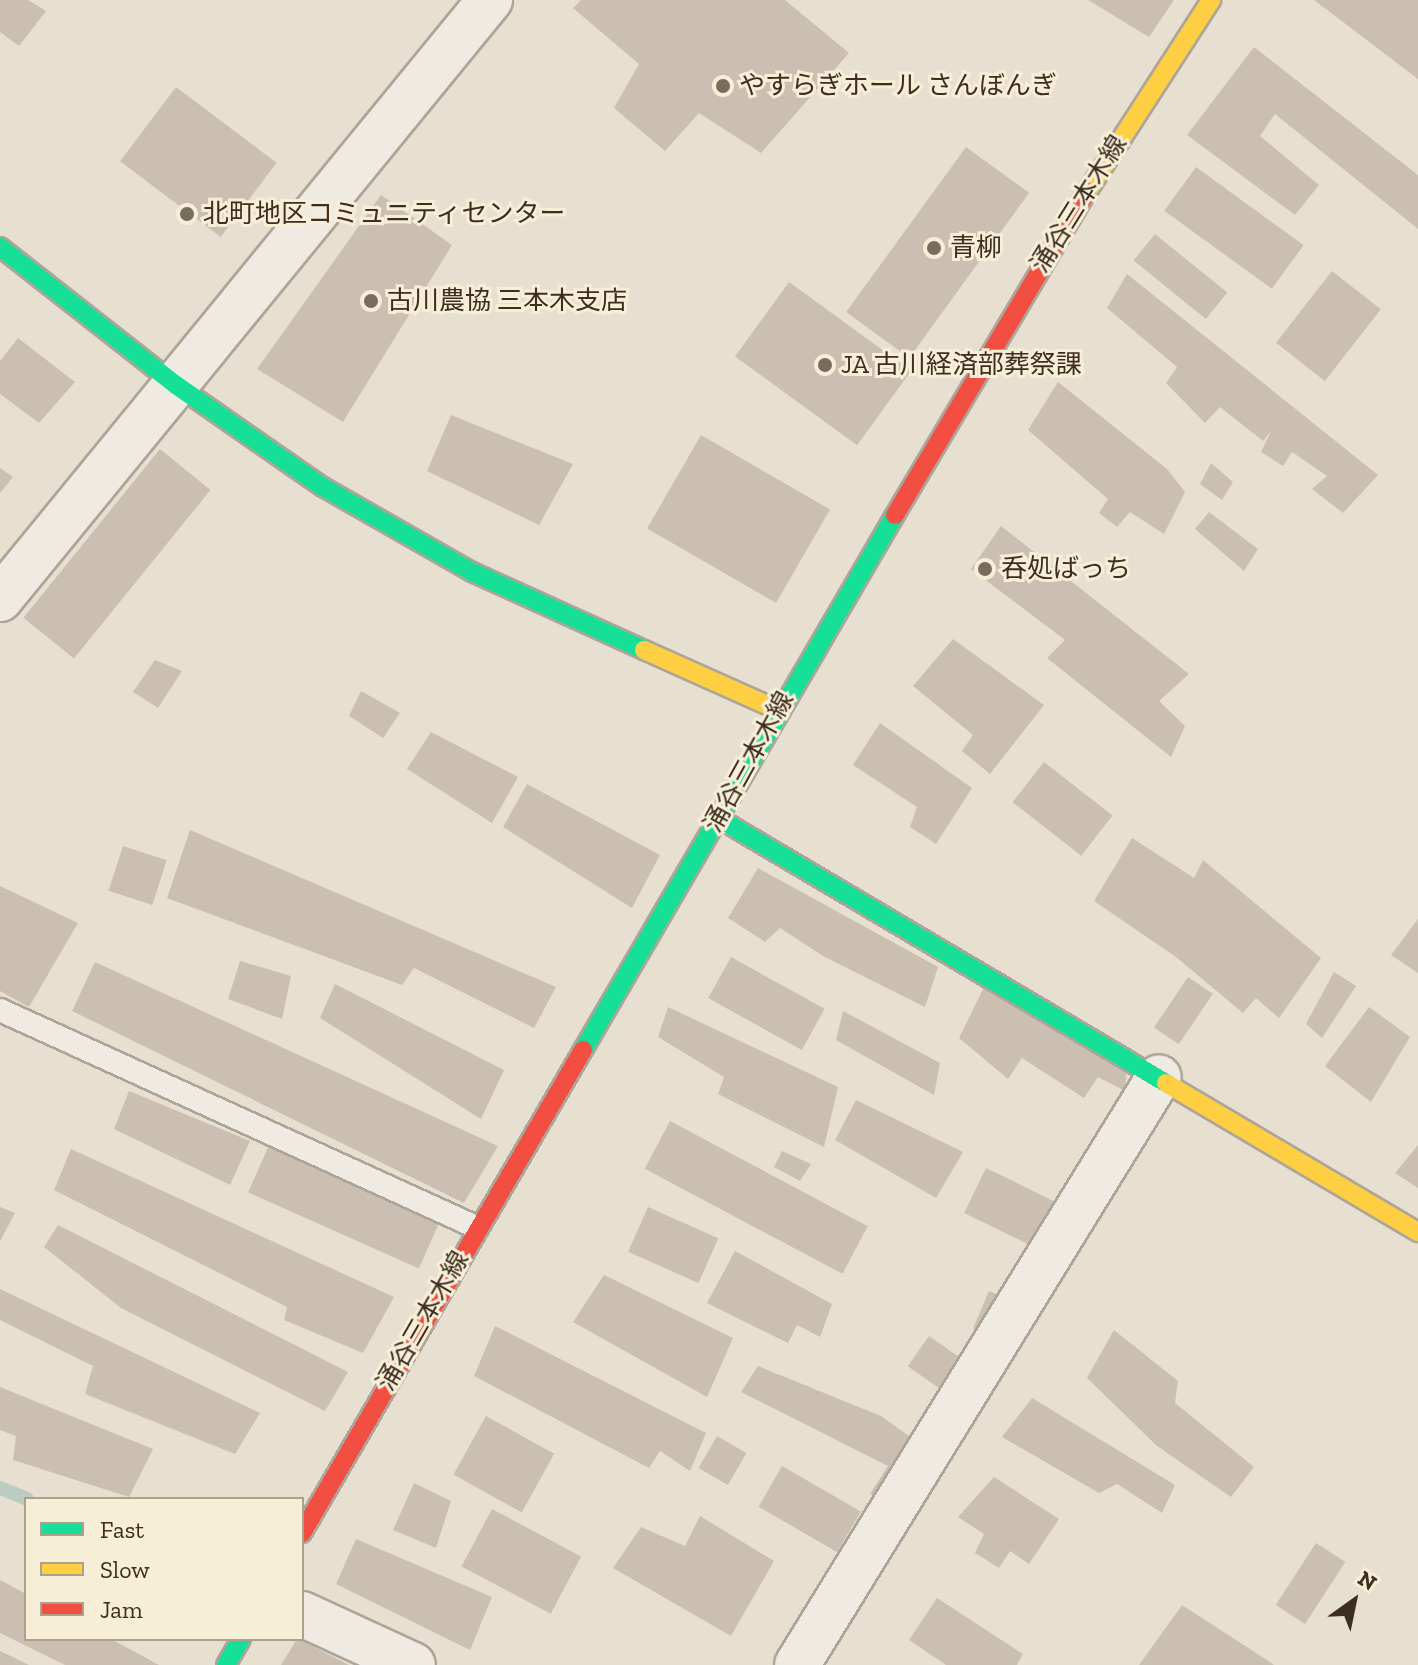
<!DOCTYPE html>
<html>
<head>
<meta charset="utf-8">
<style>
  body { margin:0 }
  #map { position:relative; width:1418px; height:1665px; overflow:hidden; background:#e7e0d1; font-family:"Zilla Slab","Noto Sans JP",serif }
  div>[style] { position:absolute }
  .stream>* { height:14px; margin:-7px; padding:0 7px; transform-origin:7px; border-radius:7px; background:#bcccc2 }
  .building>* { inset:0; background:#cbbfb2; transform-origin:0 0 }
  .roads { filter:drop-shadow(2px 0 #ada599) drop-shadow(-2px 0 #ada599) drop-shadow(0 2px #ada599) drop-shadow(0 -2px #ada599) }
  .lane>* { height:22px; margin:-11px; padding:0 11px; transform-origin:11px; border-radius:11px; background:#efebe3 }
  .street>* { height:44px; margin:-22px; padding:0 22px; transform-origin:22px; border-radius:22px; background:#efebe3 }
  .fast>* { height:18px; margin:-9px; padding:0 9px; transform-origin:9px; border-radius:9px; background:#16e098 }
  .slow>* { height:18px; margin:-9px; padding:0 9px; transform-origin:9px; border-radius:9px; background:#ffcf43 }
  .jam>* { height:18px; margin:-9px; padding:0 9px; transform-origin:9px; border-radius:9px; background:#f24e42 }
  .dots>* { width:22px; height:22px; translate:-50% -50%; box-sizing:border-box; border:4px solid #f7eed8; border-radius:50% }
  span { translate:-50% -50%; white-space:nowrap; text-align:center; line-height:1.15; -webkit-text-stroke:6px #f7eed8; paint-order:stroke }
  .poi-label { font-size:26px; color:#3d2e20 }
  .left { translate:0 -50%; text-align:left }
  .street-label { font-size:26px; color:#3d2e20 }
  .legend { position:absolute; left:24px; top:1497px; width:280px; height:144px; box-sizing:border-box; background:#f7eed8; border:2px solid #ada18e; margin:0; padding:10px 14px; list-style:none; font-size:24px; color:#3d2e20 }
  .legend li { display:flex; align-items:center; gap:16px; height:40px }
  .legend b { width:40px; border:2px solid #ada18e }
  .north { position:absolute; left:1314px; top:1561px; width:80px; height:80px; -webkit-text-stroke:6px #f7eed8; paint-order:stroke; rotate:33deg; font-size:22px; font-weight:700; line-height:32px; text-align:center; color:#3d2e20 }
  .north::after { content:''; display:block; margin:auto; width:28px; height:36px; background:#3d2e20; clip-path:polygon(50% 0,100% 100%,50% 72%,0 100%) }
</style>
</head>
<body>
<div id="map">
  <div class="stream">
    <div style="left:0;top:1488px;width:29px;rotate:22deg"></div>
  </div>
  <div class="building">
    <div style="clip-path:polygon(0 0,28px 0,46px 11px,19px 46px,0 32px)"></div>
    <div style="clip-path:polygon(581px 0,785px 0,849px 53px,761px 153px,699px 113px,665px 151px,614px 108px,639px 64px,573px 8px)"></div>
    <div style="clip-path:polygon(1088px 0,1174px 0,1149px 37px)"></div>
    <div style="clip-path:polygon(1314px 0,1418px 0,1418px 79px)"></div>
    <div style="clip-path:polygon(1254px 47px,1418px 175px,1418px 229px,1275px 114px,1260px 136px,1319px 185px,1295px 215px,1187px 135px)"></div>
    <div style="left:176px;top:87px;width:126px;height:93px;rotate:37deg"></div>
    <div style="left:966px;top:147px;width:78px;height:204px;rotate:36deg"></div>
    <div style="left:1196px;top:167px;width:133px;height:54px;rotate:36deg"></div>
    <div style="clip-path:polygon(381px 195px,452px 245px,343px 422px,257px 369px)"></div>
    <div style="left:1155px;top:234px;width:93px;height:34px;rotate:39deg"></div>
    <div style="left:1332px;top:271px;width:62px;height:91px;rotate:38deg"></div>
    <div style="clip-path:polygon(1127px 274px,1378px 475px,1343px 513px,1312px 489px,1327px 476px,1292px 452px,1283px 466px,1261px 452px,1271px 431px,1263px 441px,1220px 407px,1205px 423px,1166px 383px,1177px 367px,1107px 308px)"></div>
    <div style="left:789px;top:282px;width:151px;height:92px;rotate:36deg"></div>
    <div style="clip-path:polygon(18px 338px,75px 382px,39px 423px,0 394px,0 361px)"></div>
    <div style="clip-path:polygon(1058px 382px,1167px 469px,1185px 492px,1164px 534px,1130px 512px,1117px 527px,1099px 513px,1108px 499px,1028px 430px)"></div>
    <div style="clip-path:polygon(451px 415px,573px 464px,539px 525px,427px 471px)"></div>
    <div style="left:701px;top:435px;width:149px;height:108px;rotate:30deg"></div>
    <div style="left:160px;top:449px;width:65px;height:217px;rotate:39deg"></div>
    <div style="clip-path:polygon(1211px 463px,1233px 482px,1222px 500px,1200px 484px)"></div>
    <div style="clip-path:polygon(0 468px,13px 477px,0 493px)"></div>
    <div style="clip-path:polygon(1209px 512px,1258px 549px,1244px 571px,1195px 529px)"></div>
    <div style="clip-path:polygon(1001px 526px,1189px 674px,1159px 701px,1185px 726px,1171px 757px,1047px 658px,1065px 640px,971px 569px)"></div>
    <div style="clip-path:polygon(953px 639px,1044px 705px,990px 774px,962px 751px,973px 735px,913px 686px)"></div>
    <div style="clip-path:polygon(155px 660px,182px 671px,158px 708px,133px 692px)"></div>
    <div style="clip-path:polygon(361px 691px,400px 713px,383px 738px,349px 716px)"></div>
    <div style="clip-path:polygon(880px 723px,972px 788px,936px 844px,910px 827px,917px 807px,853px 765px)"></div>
    <div style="clip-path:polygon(431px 732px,518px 777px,492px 823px,407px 769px)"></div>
    <div style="left:1044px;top:762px;width:87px;height:51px;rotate:38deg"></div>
    <div style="clip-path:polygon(527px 784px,660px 855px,632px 908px,503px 827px)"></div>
    <div style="clip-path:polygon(190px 830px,556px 987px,534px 1028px,414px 968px,402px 985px,167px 898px)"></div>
    <div style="clip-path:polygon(1132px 838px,1194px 878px,1203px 860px,1321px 958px,1279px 1018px,1256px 998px,1243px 1013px,1176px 957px,1094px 901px)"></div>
    <div style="left:123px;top:846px;width:46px;height:47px;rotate:18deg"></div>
    <div style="clip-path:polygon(758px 868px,938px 967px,925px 1007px,823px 956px,780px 928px,765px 942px,728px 918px)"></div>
    <div style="clip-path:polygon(0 886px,78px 923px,29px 1007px,0 991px)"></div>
    <div style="clip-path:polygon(1418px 919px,1418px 973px,1391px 955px)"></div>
    <div style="left:731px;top:957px;width:107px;height:47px;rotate:29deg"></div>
    <div style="clip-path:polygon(240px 961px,291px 976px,282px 1019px,228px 999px)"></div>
    <div style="clip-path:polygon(95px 962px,498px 1146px,464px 1203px,72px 1011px)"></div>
    <div style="clip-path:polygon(1334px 972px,1356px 986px,1322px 1038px,1306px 1024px)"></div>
    <div style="clip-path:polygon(989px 977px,1128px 1059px,1125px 1091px,1098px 1077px,1084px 1098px,1022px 1058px,1008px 1079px,959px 1038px)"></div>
    <div style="left:1188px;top:977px;width:30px;height:61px;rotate:34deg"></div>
    <div style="clip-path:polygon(335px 984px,504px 1070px,481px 1119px,320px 1018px)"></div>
    <div style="clip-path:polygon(668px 1007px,838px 1087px,824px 1147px,718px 1094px,724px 1077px,658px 1037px)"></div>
    <div style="clip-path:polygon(1369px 1007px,1410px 1037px,1371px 1102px,1325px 1066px)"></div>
    <div style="clip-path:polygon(843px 1011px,940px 1063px,934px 1095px,836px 1040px)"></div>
    <div style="clip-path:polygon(129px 1091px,250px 1141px,230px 1185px,114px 1129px)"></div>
    <div style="clip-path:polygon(856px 1100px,963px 1152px,936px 1198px,835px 1140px)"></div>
    <div style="left:670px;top:1121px;width:224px;height:54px;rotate:28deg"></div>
    <div style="left:270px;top:1143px;width:187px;height:54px;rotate:24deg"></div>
    <div style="clip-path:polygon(1418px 1145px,1418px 1188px,1395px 1173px)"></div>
    <div style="clip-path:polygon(71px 1149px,394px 1297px,363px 1353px,284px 1320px,287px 1307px,54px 1190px)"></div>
    <div style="clip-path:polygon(782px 1151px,811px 1164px,800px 1181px,774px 1167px)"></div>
    <div style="left:986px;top:1168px;width:79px;height:50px;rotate:26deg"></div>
    <div style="clip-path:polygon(0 1207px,15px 1213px,0 1241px)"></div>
    <div style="left:648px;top:1207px;width:77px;height:49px;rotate:24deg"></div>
    <div style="clip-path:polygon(58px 1225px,348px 1372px,325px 1411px,121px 1308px,44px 1247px)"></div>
    <div style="clip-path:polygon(735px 1251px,832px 1304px,820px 1337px,797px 1325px,788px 1343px,707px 1303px)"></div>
    <div style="clip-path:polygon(604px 1275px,733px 1338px,707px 1397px,573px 1322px)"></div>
    <div style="clip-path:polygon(0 1289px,260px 1413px,235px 1454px,85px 1394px,93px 1366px,0 1320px)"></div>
    <div style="left:989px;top:1291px;width:30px;height:40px;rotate:23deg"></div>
    <div style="clip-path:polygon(495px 1326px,706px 1433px,690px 1471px,660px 1451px,649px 1468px,474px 1376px)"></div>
    <div style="clip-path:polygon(1114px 1330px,1178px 1381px,1175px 1403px,1254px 1467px,1231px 1497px,1157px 1446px,1087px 1378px)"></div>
    <div style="left:929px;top:1336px;width:56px;height:37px;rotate:35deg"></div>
    <div style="clip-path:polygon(758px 1366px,881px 1416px,923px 1446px,888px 1505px,870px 1494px,888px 1466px,741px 1392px)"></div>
    <div style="clip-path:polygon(0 1387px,153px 1449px,129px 1497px,13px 1460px,16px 1436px,0 1430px)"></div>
    <div style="clip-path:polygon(1032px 1398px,1175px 1485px,1162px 1513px,1117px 1484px,1099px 1493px,1002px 1437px)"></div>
    <div style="left:486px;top:1416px;width:78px;height:67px;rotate:29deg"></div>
    <div style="left:717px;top:1436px;width:34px;height:37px;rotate:30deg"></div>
    <div style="left:782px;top:1466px;width:91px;height:47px;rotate:30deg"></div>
    <div style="clip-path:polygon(994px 1477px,1059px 1519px,1029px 1564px,1010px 1551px,999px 1568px,975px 1553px,984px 1534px,958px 1517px)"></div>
    <div style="clip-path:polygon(414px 1483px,451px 1501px,436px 1548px,393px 1530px)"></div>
    <div style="left:492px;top:1509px;width:101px;height:65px;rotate:28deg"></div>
    <div style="clip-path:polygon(700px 1516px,774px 1561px,731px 1636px,613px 1568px,641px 1527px,685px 1546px)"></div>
    <div style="clip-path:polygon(356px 1539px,492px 1597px,470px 1650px,336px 1584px)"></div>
    <div style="left:1316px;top:1543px;width:35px;height:74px;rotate:33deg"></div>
    <div style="clip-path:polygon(0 1580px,26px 1594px,26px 1639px,111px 1639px,159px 1665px,65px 1665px,0 1633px)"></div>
    <div style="clip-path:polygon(937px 1598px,1023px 1654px,1017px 1665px,946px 1665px,909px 1640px)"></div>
    <div style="clip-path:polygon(1182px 1605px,1270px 1662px,1274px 1665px,1139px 1665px)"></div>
    <div style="clip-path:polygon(297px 1639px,299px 1639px,349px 1665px,281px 1665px)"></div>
    <div style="clip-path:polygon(0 1651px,29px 1665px,0 1665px)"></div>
  </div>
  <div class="roads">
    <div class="lane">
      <div style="left:0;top:1010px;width:523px;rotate:24.51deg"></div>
    </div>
    <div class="street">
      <div style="left:0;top:599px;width:774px;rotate:-50.72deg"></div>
      <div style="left:302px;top:1614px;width:122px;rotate:24.7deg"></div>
      <div style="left:797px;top:1665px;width:690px;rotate:-58.38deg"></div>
    </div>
    <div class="fast">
      <div style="left:0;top:247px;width:224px;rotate:38.1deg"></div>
      <div style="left:176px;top:385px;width:179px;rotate:34.8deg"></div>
      <div style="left:323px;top:487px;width:172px;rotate:29.7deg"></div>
      <div style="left:472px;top:572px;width:189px;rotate:24.4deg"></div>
      <div style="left:718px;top:818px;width:521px;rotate:30.61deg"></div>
      <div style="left:583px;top:1050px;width:619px;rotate:-59.75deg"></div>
      <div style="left:226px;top:1665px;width:30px;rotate:-60deg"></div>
    </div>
    <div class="slow">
      <div style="left:1087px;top:192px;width:229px;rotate:-57.1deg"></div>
      <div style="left:644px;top:650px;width:147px;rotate:24.1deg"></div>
      <div style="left:1166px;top:1083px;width:293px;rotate:30.6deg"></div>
    </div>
    <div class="jam">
      <div style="left:895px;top:515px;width:376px;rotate:-59.3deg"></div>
      <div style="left:302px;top:1533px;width:559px;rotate:-59.81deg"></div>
    </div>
  </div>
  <div class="dots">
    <div style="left:723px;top:86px;background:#786c5e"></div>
    <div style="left:187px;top:214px;background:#786c5e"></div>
    <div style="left:934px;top:248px;background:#786c5e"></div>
    <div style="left:371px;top:301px;background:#786c5e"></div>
    <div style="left:825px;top:365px;background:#786c5e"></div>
    <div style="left:985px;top:569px;background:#786c5e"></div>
  </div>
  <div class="poi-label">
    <span class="left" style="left:739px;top:86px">やすらぎホール さんぼんぎ</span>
    <span class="left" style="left:203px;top:214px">北町地区コミュニティセンター</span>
    <span class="left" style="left:950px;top:248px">青柳</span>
    <span class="left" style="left:387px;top:301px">古川農協 三本木支店</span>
    <span class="left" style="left:841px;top:365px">JA 古川経済部葬祭課</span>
    <span class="left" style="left:1001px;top:569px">呑処ばっち</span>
  </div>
  <div class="street-label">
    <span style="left:1079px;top:204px;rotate:-58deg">涌谷三本木線</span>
    <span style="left:749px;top:762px;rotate:-61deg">涌谷三本木線</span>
    <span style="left:423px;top:1321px;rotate:-60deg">涌谷三本木線</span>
  </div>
  <ul class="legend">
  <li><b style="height:10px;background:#16e098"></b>Fast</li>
  <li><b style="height:10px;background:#ffcf43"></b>Slow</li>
  <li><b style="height:10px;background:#f24e42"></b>Jam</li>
  </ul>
  <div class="north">N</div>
</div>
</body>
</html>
